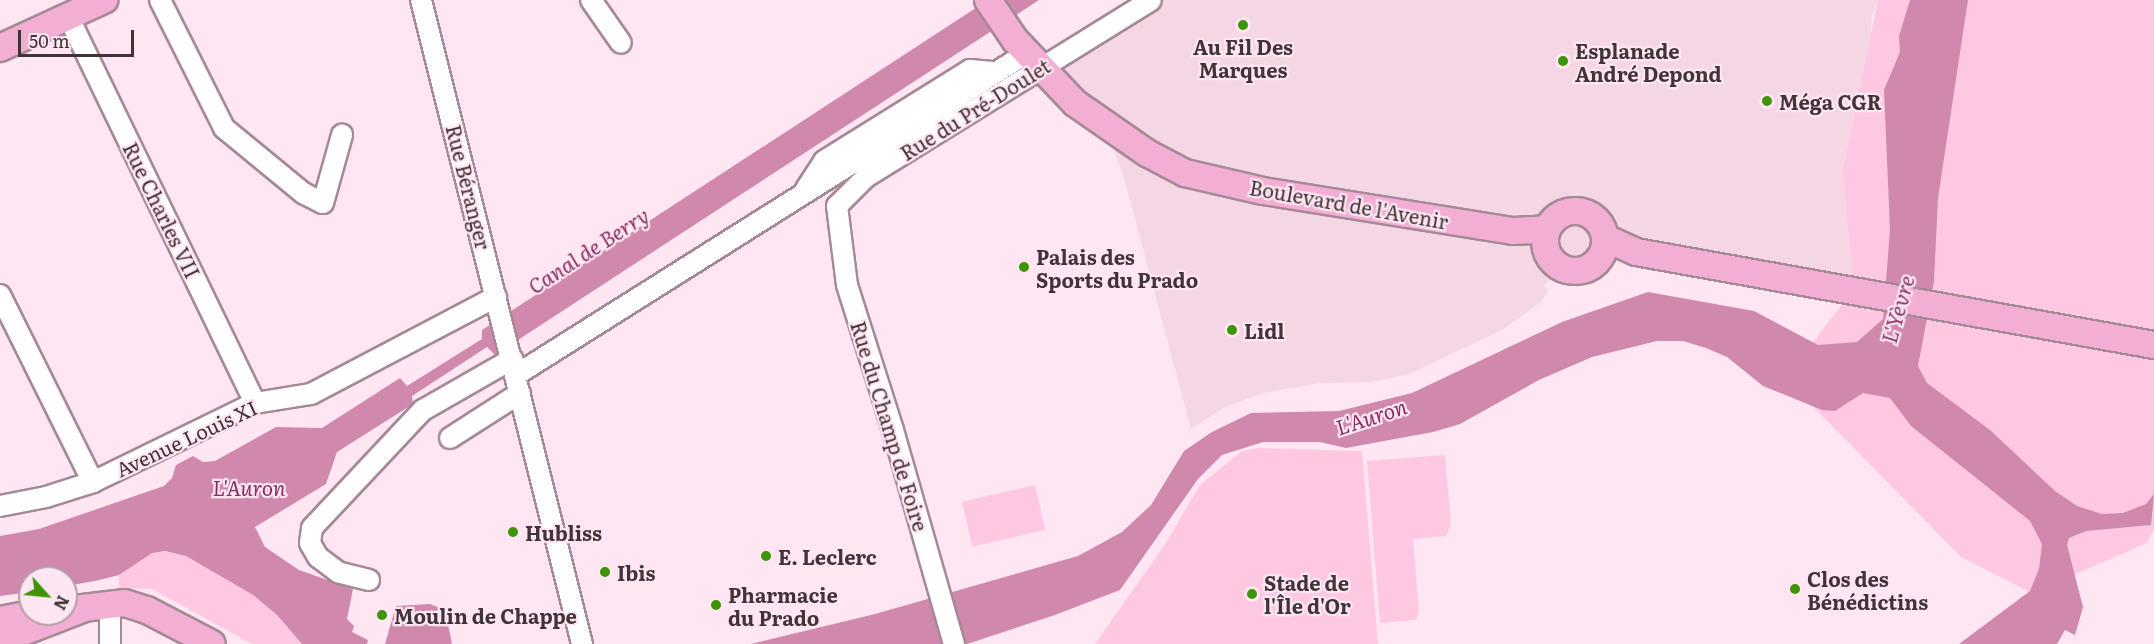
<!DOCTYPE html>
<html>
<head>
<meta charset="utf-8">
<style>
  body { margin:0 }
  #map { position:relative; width:2154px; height:644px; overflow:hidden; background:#ffe6f2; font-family:Literata,serif }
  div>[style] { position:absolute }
  .built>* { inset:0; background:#f4d6e4 }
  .green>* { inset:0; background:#fec8e2; transform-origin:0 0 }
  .water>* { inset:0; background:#d088ac }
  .roads { filter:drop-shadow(2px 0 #a58996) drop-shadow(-2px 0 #a58996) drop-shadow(0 2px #a58996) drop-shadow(0 -2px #a58996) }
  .minor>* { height:20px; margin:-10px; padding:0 10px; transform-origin:10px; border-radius:10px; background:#fff }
  .major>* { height:26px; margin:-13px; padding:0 13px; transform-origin:13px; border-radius:13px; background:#f2aed3 }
  .major>.ring { margin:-13px; padding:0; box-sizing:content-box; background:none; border:26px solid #f2aed3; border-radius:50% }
  .dots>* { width:16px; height:16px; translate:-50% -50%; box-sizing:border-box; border:3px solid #ffe6f2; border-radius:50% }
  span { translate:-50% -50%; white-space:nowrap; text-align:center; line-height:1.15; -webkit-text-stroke:4.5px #ffe6f2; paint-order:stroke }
  .poi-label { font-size:20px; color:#403439; font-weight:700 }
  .left { translate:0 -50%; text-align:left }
  .street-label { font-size:20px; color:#403439 }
  .water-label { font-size:21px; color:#873263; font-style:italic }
  .north { position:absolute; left:18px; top:566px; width:60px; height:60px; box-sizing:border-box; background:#ffe6f2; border:2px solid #b39fa8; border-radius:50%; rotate:117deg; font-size:16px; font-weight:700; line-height:24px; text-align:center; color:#403439 }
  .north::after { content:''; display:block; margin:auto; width:21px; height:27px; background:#3c9406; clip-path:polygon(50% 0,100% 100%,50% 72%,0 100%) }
  .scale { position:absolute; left:18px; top:30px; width:116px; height:27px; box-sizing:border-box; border:3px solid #403439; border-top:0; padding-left:8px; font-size:18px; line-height:21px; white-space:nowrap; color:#403439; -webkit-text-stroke:4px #ffe6f2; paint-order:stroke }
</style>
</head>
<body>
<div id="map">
  <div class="built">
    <div style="clip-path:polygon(1147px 0,1878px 0,1872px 16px,1854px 289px,1636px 252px,1600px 257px,1585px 269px,1562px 268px,1544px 285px,1548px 291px,1541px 302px,1502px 330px,1409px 374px,1372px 382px,1321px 383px,1263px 393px,1223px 408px,1191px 429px,1126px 185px,1106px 126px,1041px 67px)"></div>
  </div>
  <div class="green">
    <div style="clip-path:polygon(1878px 0,2154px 0,2154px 529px,2147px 543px,2032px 593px,1961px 557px,1785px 378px,1854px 289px,1843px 171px)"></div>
    <div style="clip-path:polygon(1258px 448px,1362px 451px,1378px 644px,1095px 644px,1166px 543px,1200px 485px,1242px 451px)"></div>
    <div style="clip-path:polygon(1445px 455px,1451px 525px,1446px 536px,1413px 539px,1419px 613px,1416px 620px,1380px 623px,1367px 461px)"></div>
    <div style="left:1035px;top:485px;width:46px;height:75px;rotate:77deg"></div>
    <div style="clip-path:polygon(165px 551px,186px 556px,253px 595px,277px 615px,302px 644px,252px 644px,152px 589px,119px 588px,119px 575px,133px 563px,152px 553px)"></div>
  </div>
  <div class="water">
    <div style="clip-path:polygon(988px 0,1039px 0,495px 355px,487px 347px,412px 396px,413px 404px,337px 452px,326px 484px,255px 527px,265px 547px,299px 570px,353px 589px,347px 619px,354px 626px,352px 632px,368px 640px,367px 644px,302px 644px,277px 615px,253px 595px,186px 556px,165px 551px,152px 553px,119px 575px,95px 581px,66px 586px,66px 578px,30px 578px,30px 592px,0 596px,0 536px,39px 529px,164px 486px,172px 478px,176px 465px,193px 456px,203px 462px,215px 461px,276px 427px,322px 428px,400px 378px,407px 386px,482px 339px,482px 330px)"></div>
    <div style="clip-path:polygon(1910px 0,1968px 0,1938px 198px,1934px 281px,1918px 366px,1927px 383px,1990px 430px,2055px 491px,2077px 506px,2102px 514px,2123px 513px,2146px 504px,2154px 494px,2151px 525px,2086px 531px,2069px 538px,2067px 545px,2083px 607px,2075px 635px,2065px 630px,2057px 644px,1959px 644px,2030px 591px,2039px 569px,2042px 544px,2030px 521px,1911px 426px,1890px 398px,1863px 393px,1835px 411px,1822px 410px,1763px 386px,1727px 357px,1706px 348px,1683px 341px,1657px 341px,1592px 357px,1539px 380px,1460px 424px,1433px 432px,1346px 448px,1320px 442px,1263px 442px,1222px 455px,1198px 479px,1120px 590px,1055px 615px,967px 644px,751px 644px,875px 614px,1078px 556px,1122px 532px,1151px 505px,1184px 451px,1212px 432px,1251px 413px,1339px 411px,1412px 393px,1562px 322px,1648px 292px,1754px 311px,1818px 345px,1857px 342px,1883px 319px,1890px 230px,1884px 90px,1900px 52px,1899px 36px)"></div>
    <div style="clip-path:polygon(430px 604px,445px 610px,452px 644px,385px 644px,396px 606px)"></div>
  </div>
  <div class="roads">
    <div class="minor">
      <div style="left:160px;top:0;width:143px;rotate:63.4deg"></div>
      <div style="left:224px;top:128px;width:102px;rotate:39.4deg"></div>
      <div style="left:303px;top:193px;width:22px;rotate:27deg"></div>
      <div style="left:323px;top:203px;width:71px;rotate:-74.4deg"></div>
      <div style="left:421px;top:0;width:664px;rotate:75.96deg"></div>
      <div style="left:591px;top:0;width:52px;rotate:55.1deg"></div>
      <div style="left:69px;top:18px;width:428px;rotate:64.2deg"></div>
      <div style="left:806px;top:189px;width:33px;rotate:-57deg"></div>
      <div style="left:824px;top:161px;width:172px;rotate:-31.9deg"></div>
      <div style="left:970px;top:70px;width:25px;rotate:5deg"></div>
      <div style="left:837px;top:206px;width:80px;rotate:82.8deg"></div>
      <div style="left:847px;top:285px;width:152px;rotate:72.4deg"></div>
      <div style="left:893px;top:430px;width:223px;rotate:74.1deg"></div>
      <div style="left:837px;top:206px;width:41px;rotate:-45deg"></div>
      <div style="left:866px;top:177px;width:335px;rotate:-31.8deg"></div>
      <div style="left:0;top:295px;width:209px;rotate:63.6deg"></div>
      <div style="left:516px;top:375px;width:604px;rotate:-32.22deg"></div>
      <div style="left:450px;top:438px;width:83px;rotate:-32.7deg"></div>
      <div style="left:0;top:506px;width:47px;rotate:-11.1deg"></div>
      <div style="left:46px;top:497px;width:49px;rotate:-17.7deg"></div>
      <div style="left:93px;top:482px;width:180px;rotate:-26deg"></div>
      <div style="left:255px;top:403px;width:57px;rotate:-9.1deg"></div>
      <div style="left:311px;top:394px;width:209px;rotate:-27.7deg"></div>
      <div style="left:369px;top:580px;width:32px;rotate:-166deg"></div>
      <div style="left:338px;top:572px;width:25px;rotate:-143deg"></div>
      <div style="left:318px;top:557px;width:16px;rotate:-120deg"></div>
      <div style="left:310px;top:543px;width:15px;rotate:-82deg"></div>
      <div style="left:312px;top:528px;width:162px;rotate:-46.8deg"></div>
      <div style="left:423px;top:410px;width:103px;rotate:-29.8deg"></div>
      <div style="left:110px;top:644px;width:40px;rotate:-90deg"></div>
    </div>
    <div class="major">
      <div style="left:988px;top:0;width:48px;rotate:56deg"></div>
      <div style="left:1015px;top:40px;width:87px;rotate:46.4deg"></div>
      <div style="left:1075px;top:103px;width:88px;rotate:34.8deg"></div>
      <div style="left:1147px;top:153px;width:43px;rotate:27.8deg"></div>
      <div style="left:1185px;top:173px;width:80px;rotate:13deg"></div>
      <div style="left:1263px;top:191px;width:253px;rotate:9.1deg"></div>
      <div style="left:1513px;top:231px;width:34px;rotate:-3deg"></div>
      <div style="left:0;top:48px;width:115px;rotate:-24.8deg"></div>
      <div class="ring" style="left:1545px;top:211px;width:34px;height:34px"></div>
      <div style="left:1605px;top:238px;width:34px;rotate:24deg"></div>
      <div style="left:1636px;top:252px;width:526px;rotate:10.18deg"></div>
      <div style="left:66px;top:610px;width:59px;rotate:-6.8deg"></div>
      <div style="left:125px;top:603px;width:23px;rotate:18deg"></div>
      <div style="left:147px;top:610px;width:73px;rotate:27.6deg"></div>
      <div style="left:0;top:620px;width:31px;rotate:-11deg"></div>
      <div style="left:0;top:641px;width:88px;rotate:-21.3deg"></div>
    </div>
  </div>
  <div class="dots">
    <div style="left:1243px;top:25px;background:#3c9406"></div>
    <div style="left:1563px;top:61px;background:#3c9406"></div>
    <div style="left:1767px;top:101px;background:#3c9406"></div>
    <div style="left:1024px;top:267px;background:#3c9406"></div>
    <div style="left:1232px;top:330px;background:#3c9406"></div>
    <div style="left:513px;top:532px;background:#3c9406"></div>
    <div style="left:766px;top:556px;background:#3c9406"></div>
    <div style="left:605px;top:572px;background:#3c9406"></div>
    <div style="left:1795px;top:589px;background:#3c9406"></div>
    <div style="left:1252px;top:594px;background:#3c9406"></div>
    <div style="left:716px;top:605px;background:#3c9406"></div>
    <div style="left:382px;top:615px;background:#3c9406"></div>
  </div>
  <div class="poi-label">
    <span style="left:1243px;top:58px">Au Fil Des<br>Marques</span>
    <span class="left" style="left:1575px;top:62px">Esplanade<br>André Depond</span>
    <span class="left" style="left:1779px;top:101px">Méga CGR</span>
    <span class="left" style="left:1036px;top:268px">Palais des<br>Sports du Prado</span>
    <span class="left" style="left:1244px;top:330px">Lidl</span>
    <span class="left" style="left:525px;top:532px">Hubliss</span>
    <span class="left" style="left:778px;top:556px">E. Leclerc</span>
    <span class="left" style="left:617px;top:572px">Ibis</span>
    <span class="left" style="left:1807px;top:590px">Clos des<br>Bénédictins</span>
    <span class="left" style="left:1264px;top:594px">Stade de<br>l'Île d'Or</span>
    <span class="left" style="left:728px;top:606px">Pharmacie<br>du Prado</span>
    <span class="left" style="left:394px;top:615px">Moulin de Chappe</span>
  </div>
  <div class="street-label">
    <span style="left:975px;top:109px;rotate:-32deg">Rue du Pré-Doulet</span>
    <span style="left:469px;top:187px;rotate:76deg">Rue Béranger</span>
    <span style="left:1349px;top:204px;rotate:10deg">Boulevard de l'Avenir</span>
    <span style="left:162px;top:210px;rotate:64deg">Rue Charles VII</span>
    <span style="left:890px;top:426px;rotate:73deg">Rue du Champ de Foire</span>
    <span style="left:186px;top:438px;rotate:-25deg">Avenue Louis XI</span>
  </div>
  <div class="water-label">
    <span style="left:588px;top:250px;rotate:-33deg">Canal de Berry</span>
    <span style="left:1897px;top:309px;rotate:-74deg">L'Yèvre</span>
    <span style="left:1371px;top:416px;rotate:-18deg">L'Auron</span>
    <span style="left:249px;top:487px">L'Auron</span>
  </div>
  <div class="north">N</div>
  <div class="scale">50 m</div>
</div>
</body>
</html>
